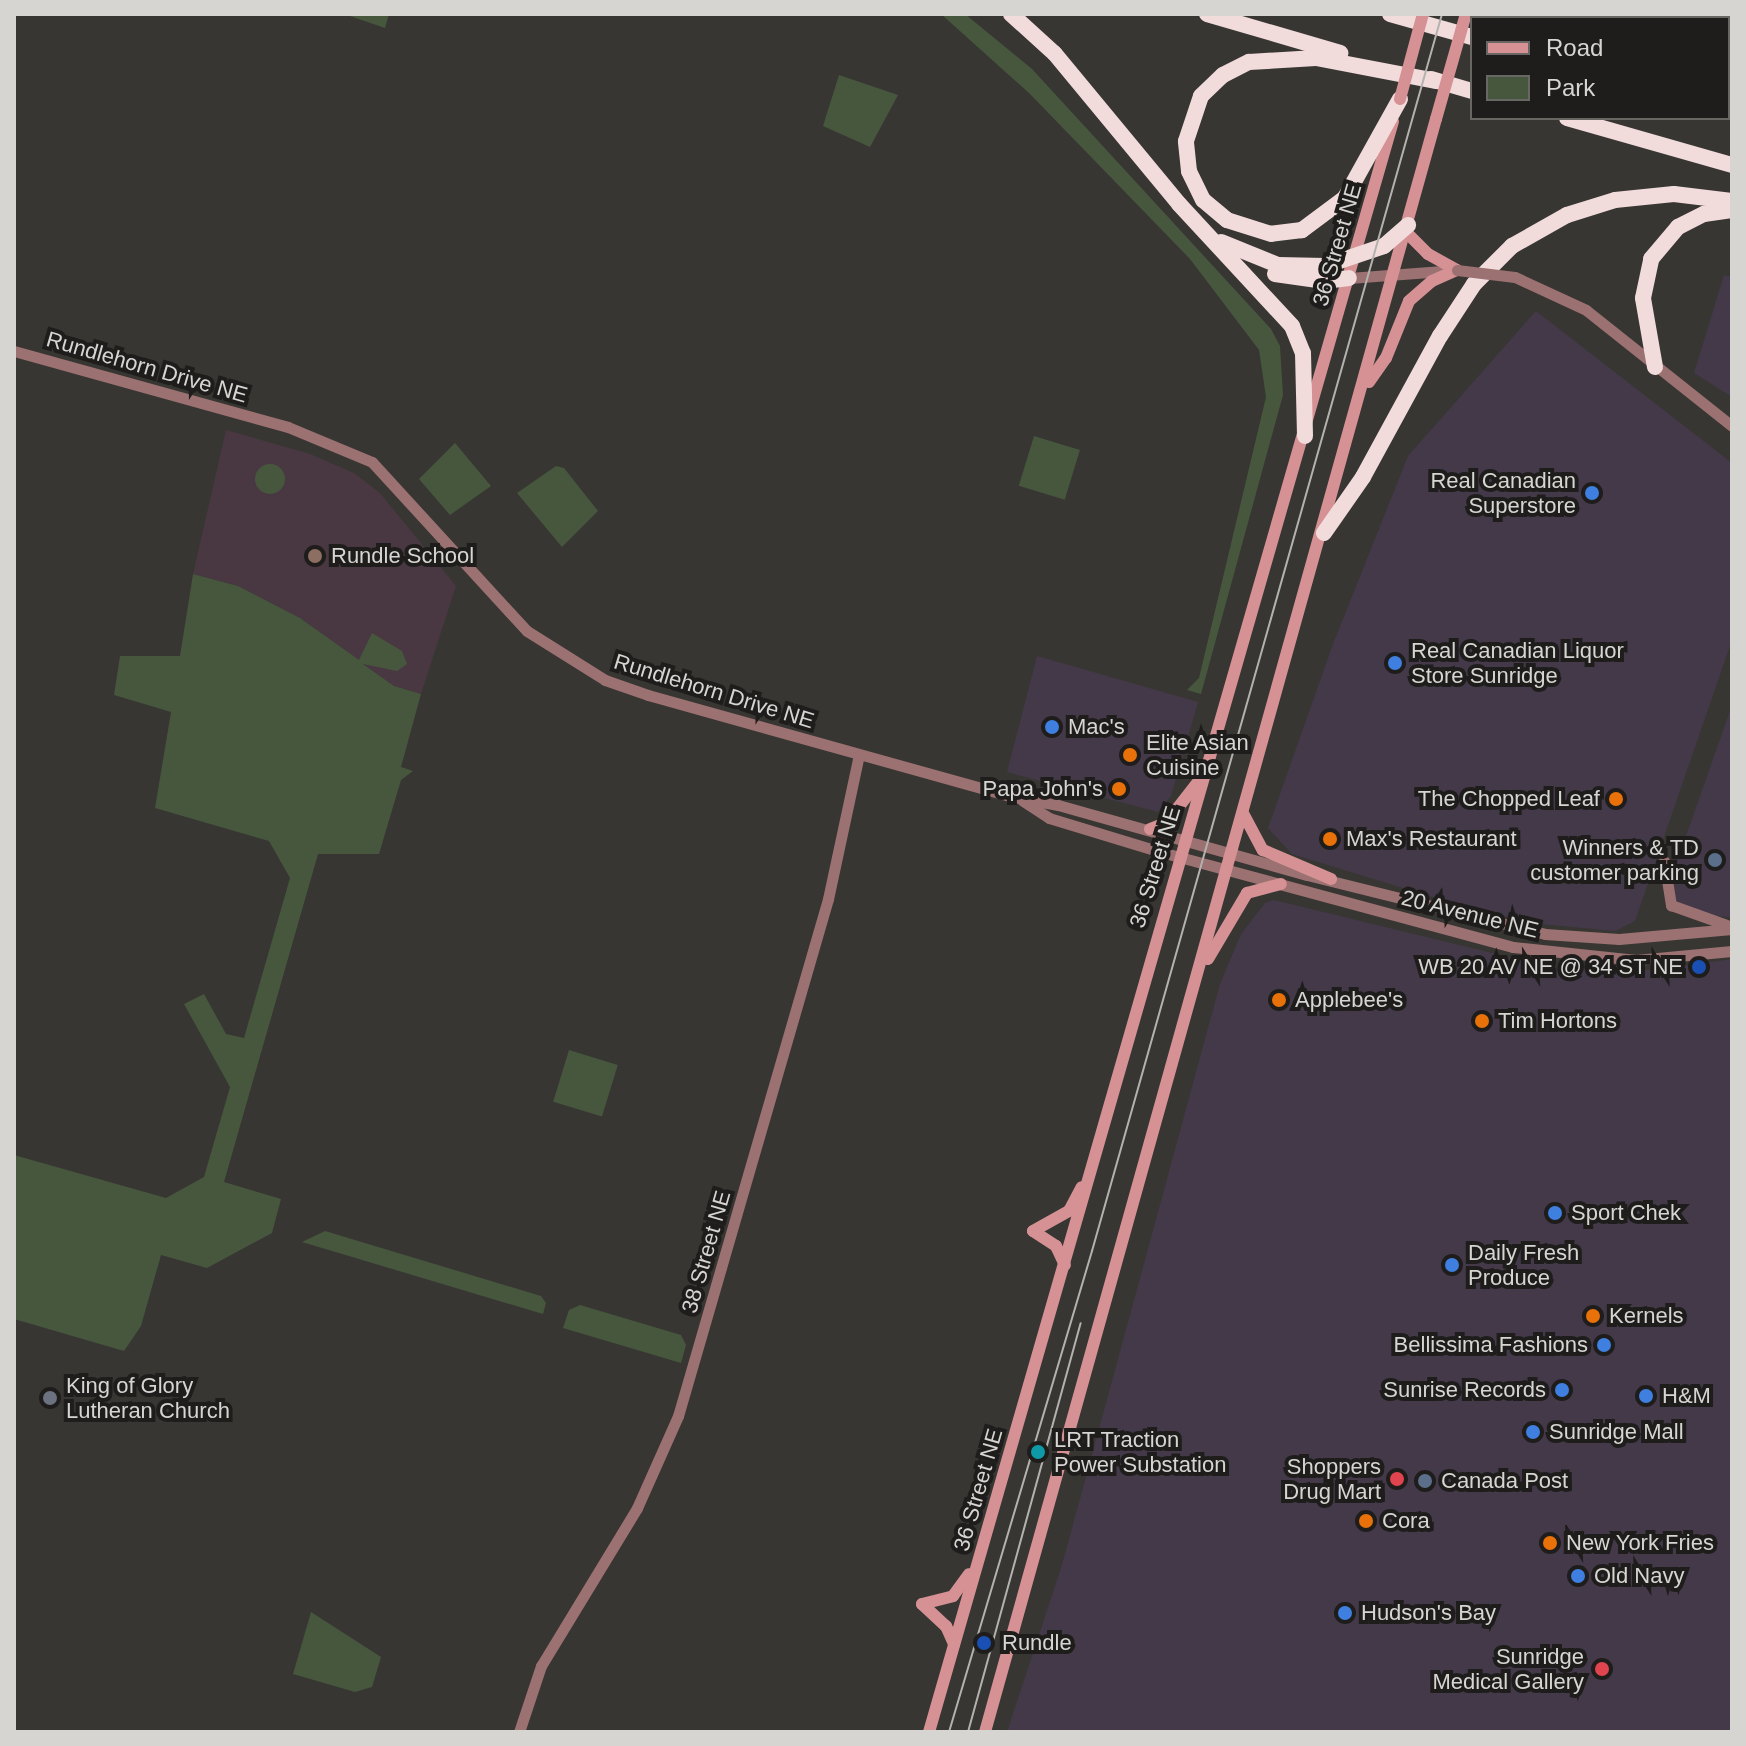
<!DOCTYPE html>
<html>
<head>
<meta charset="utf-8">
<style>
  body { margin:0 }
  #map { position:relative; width:1746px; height:1746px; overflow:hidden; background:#373632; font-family:Helvetica,sans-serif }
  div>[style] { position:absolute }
  .commercial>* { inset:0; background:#443949 }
  .education>* { inset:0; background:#493842 }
  .green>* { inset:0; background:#47573e; transform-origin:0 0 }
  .round { border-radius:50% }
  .tertiary>* { height:11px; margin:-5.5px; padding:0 5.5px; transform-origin:5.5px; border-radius:5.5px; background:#9c7172 }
  .secondary>* { height:12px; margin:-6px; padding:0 6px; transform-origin:6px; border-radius:6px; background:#d59194 }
  .motorway>* { height:16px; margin:-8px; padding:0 8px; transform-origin:8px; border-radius:8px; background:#f1dbdb }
  .tram>* { height:2px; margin:-1px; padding:0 1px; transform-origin:1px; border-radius:1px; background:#b3b2af }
  .tertiary-bridge>* { height:11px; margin:-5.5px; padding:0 5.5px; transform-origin:5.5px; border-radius:5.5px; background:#9c7172 }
  .secondary-bridge>* { height:12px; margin:-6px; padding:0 6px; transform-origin:6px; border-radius:6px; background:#d59194 }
  .dots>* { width:22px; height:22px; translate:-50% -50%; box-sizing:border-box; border:4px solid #1e1d1b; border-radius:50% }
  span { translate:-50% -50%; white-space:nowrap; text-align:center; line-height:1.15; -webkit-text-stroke:8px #1e1d1b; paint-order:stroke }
  .street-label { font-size:22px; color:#d6d5d2 }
  .poi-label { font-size:22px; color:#d6d5d2 }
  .right { translate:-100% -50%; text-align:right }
  .left { translate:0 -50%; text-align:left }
  .frame { position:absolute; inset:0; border:16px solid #d6d5d2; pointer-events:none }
  .legend { position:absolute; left:1470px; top:16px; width:260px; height:104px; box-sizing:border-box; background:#1e1d1b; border:2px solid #686764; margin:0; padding:10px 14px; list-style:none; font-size:24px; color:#d6d5d2 }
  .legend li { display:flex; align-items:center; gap:16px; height:40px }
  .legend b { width:40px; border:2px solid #686764 }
</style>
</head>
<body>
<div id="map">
  <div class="commercial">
    <div style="clip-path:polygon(1724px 275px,1732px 277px,1732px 397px,1694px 373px)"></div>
    <div style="clip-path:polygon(1536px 311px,1732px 463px,1732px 640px,1635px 921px,1615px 931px,1530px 923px,1429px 896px,1292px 854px,1268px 828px,1333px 644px,1408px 456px)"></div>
    <div style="clip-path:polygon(1037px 656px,1198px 702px,1171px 796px,1158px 812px,1007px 772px)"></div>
    <div style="clip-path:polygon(1732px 705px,1732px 917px,1705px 916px,1675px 900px,1673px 873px)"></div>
    <div style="clip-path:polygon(1274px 900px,1554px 968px,1655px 970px,1732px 959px,1732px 1732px,1007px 1732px,1062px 1565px,1220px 984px,1241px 934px,1265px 903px)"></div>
  </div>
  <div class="education">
    <div style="clip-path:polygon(226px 430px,310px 454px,354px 473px,380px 493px,456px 586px,421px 694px,394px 686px,300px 618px,238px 586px,193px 574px)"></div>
  </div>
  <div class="green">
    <div style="clip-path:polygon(344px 14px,389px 14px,385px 28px)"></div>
    <div style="clip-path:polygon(941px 14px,965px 14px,1032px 69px,1271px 329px,1280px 346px,1283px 395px,1201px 694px,1187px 690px,1199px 678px,1266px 397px,1259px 350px,1190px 259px,1029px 93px)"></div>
    <div style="clip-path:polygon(839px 75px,898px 95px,870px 147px,823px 126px)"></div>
    <div style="left:1034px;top:436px;width:48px;height:52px;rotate:17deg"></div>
    <div style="clip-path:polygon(455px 443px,491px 486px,450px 515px,419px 479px)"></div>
    <div class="round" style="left:255px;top:464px;width:30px;height:30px"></div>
    <div style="clip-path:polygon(556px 466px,564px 468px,598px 511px,562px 547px,517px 493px)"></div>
    <div style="clip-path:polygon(193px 574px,238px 586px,300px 618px,359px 660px,372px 633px,402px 651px,407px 664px,397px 671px,363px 664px,394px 686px,421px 694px,401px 767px,413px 771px,401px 780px,379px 854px,318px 854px,224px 1182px,281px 1199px,272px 1233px,207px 1268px,161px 1255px,141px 1326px,124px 1351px,14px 1319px,14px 1155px,166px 1198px,204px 1177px,230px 1087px,184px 1004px,204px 994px,226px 1034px,244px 1038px,290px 878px,269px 841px,155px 808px,171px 712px,114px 695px,120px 656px,180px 656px)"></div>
    <div style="left:569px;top:1050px;width:51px;height:54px;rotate:17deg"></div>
    <div style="clip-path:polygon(325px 1231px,541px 1296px,546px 1303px,543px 1314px,302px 1242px)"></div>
    <div style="clip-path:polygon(580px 1305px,681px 1335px,686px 1345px,681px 1363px,563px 1328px,569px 1310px)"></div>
    <div style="clip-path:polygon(311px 1612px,381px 1657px,372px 1687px,355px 1692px,293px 1674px)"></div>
  </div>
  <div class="tertiary">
    <div style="left:1515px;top:277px;width:78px;rotate:24.9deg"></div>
    <div style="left:1586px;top:310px;width:186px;rotate:38.5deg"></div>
    <div style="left:1349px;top:278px;width:107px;rotate:-4.3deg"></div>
    <div style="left:14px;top:351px;width:284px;rotate:15.5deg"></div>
    <div style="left:288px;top:427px;width:91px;rotate:22.6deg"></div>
    <div style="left:372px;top:462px;width:229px;rotate:47.5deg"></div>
    <div style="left:527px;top:631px;width:92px;rotate:32.1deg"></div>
    <div style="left:605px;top:680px;width:46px;rotate:19.2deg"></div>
    <div style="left:648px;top:695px;width:379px;rotate:15.6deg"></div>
    <div style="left:1013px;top:797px;width:46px;rotate:10.1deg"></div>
    <div style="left:1058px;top:805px;width:259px;rotate:15.7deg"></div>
    <div style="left:1307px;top:875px;width:245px;rotate:13.9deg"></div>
    <div style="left:1545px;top:934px;width:74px;rotate:3.9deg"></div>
    <div style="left:1619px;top:939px;width:113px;rotate:-5.1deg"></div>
    <div style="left:1023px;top:801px;width:31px;rotate:33deg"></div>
    <div style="left:1049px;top:818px;width:117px;rotate:16.9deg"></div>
    <div style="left:1161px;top:852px;width:365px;rotate:15.1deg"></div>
    <div style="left:1513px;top:947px;width:124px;rotate:6deg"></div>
    <div style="left:1636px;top:960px;width:96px;rotate:-5.4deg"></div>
    <div style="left:1664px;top:861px;width:45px;rotate:81deg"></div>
    <div style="left:1671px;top:905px;width:59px;rotate:19.7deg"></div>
    <div style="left:519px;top:1732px;width:70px;rotate:-71.6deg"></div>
    <div style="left:541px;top:1666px;width:185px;rotate:-58.7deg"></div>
    <div style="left:637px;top:1508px;width:101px;rotate:-66deg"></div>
    <div style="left:678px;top:1416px;width:538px;rotate:-73.82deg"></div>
    <div style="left:828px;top:899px;width:147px;rotate:-77.9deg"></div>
  </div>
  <div class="secondary">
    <div style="left:1406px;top:232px;width:31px;rotate:45deg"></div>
    <div style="left:1428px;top:254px;width:33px;rotate:29deg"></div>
    <div style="left:1369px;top:382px;width:29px;rotate:-55deg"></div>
    <div style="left:1386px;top:358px;width:61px;rotate:-68deg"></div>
    <div style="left:1409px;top:301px;width:30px;rotate:-41deg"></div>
    <div style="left:1432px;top:281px;width:27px;rotate:-24deg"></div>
    <div style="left:1244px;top:815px;width:40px;rotate:62deg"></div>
    <div style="left:1263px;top:850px;width:74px;rotate:23.1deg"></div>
    <div style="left:1150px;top:829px;width:17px;rotate:-21deg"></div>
    <div style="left:1166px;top:823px;width:52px;rotate:-52deg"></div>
    <div style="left:1208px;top:959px;width:77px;rotate:-59.4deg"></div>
    <div style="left:1247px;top:893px;width:35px;rotate:-15deg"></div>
    <div style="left:1033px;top:1231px;width:41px;rotate:-29.1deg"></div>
    <div style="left:1069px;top:1211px;width:27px;rotate:-62deg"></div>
    <div style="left:1033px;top:1231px;width:27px;rotate:33deg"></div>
    <div style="left:1056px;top:1246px;width:21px;rotate:65deg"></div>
    <div style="left:922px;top:1604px;width:32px;rotate:-14deg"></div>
    <div style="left:953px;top:1596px;width:27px;rotate:-54deg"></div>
    <div style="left:922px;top:1604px;width:33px;rotate:43deg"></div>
    <div style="left:946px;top:1626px;width:20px;rotate:66deg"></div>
    <div style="left:929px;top:1732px;width:1676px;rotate:-73.93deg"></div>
    <div style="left:985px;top:1732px;width:1675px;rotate:-74.38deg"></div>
  </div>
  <div class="motorway">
    <div style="left:1011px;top:14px;width:59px;rotate:42.3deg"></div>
    <div style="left:1055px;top:54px;width:195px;rotate:50.4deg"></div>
    <div style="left:1179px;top:204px;width:166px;rotate:47.2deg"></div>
    <div style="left:1292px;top:326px;width:29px;rotate:68deg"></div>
    <div style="left:1303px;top:353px;width:83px;rotate:88.6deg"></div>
    <div style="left:1207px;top:14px;width:139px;rotate:16.3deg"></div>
    <div style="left:1390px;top:14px;width:85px;rotate:15.7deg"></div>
    <div style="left:1476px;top:14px;width:16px;rotate:15deg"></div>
    <div style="left:1621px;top:14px;width:6px;rotate:39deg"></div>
    <div style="left:1728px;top:67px;width:4px;rotate:27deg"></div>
    <div style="left:1431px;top:79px;width:43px;rotate:16.3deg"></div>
    <div style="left:1400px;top:99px;width:113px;rotate:119.1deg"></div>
    <div style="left:1345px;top:198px;width:54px;rotate:143.3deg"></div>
    <div style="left:1302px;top:230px;width:31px;rotate:173deg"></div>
    <div style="left:1271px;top:234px;width:46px;rotate:-162.3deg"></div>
    <div style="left:1227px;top:220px;width:31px;rotate:-140deg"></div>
    <div style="left:1203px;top:200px;width:32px;rotate:-116deg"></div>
    <div style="left:1189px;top:171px;width:30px;rotate:-96deg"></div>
    <div style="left:1186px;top:141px;width:47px;rotate:-71.6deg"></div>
    <div style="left:1201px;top:96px;width:30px;rotate:-44deg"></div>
    <div style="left:1223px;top:75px;width:29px;rotate:-27deg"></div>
    <div style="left:1249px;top:62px;width:67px;rotate:-3.4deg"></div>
    <div style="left:1316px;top:58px;width:123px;rotate:10.8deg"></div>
    <div style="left:1728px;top:108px;width:4px;rotate:14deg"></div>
    <div style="left:1567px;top:118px;width:172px;rotate:15.9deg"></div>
    <div style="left:1221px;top:242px;width:61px;rotate:22deg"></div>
    <div style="left:1278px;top:265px;width:47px;rotate:1.2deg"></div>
    <div style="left:1325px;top:266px;width:62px;rotate:-18.7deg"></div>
    <div style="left:1384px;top:246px;width:32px;rotate:-41deg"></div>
    <div style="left:1275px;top:274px;width:50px;rotate:8deg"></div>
    <div style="left:1325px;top:281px;width:24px;rotate:-7deg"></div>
    <div style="left:1655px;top:367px;width:70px;rotate:-99.9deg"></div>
    <div style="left:1643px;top:298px;width:40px;rotate:-78deg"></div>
    <div style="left:1651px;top:259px;width:42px;rotate:-49.8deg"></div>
    <div style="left:1678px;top:227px;width:29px;rotate:-27deg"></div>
    <div style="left:1704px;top:214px;width:28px;rotate:-8deg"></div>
    <div style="left:1324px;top:533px;width:68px;rotate:-55.1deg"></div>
    <div style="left:1363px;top:477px;width:161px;rotate:-61.4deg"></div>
    <div style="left:1440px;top:336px;width:62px;rotate:-56.8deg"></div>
    <div style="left:1474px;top:284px;width:54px;rotate:-45deg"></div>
    <div style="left:1512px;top:246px;width:63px;rotate:-29.4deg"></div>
    <div style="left:1567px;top:215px;width:50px;rotate:-17.4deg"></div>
    <div style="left:1615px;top:200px;width:59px;rotate:-5.8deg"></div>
    <div style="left:1674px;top:194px;width:58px;rotate:6.9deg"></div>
  </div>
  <div class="tram">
    <div style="left:949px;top:1732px;width:502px;rotate:-73.44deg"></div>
    <div style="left:1092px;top:1251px;width:1286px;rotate:-74.2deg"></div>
    <div style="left:968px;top:1732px;width:424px;rotate:-74.6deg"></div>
  </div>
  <div class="tertiary-bridge">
    <div style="left:1457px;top:270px;width:58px;rotate:6.9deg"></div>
  </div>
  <div class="secondary-bridge">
    <div style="left:1400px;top:99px;width:88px;rotate:-74.9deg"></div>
    <div style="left:1436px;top:119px;width:109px;rotate:-74.1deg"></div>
  </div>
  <div class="dots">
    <div style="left:1592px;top:493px;background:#3f7fe0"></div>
    <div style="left:315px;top:556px;background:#8d6e63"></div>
    <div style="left:1395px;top:663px;background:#3f7fe0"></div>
    <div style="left:1052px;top:727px;background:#3f7fe0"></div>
    <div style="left:1130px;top:755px;background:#e8710a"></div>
    <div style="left:1119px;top:789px;background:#e8710a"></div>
    <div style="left:1616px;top:799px;background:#e8710a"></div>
    <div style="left:1330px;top:839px;background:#e8710a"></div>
    <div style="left:1715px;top:860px;background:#5c6f8a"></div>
    <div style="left:1699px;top:967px;background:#1a4fb4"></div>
    <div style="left:1279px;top:1000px;background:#e8710a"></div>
    <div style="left:1482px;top:1021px;background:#e8710a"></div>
    <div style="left:1555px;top:1213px;background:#3f7fe0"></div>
    <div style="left:1452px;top:1265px;background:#3f7fe0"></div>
    <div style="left:1593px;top:1316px;background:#e8710a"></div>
    <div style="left:1604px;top:1345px;background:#3f7fe0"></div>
    <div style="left:1562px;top:1390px;background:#3f7fe0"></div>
    <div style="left:1646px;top:1396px;background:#3f7fe0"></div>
    <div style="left:50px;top:1398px;background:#6b7280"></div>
    <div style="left:1533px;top:1432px;background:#3f7fe0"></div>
    <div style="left:1038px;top:1452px;background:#0f9aa8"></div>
    <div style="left:1397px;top:1479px;background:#e0444e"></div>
    <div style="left:1425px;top:1481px;background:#5c6f8a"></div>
    <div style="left:1366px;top:1521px;background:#e8710a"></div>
    <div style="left:1550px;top:1543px;background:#e8710a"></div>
    <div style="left:1578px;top:1576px;background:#3f7fe0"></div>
    <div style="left:1345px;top:1613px;background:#3f7fe0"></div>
    <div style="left:984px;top:1643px;background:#1a4fb4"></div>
    <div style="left:1602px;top:1669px;background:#e0444e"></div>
  </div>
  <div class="street-label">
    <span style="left:1337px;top:245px;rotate:-74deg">36 Street NE</span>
    <span style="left:147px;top:367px;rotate:16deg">Rundlehorn Drive NE</span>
    <span style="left:714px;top:691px;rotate:17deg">Rundlehorn Drive NE</span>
    <span style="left:1155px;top:867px;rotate:-73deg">36 Street NE</span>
    <span style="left:1470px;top:914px;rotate:14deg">20 Avenue NE</span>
    <span style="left:706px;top:1252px;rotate:-74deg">38 Street NE</span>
    <span style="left:978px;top:1490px;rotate:-74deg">36 Street NE</span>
  </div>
  <div class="poi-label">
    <span class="right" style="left:1576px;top:493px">Real Canadian<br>Superstore</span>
    <span class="left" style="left:331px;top:556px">Rundle School</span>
    <span class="left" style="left:1411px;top:663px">Real Canadian Liquor<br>Store Sunridge</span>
    <span class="left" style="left:1068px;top:727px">Mac's</span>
    <span class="left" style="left:1146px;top:755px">Elite Asian<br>Cuisine</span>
    <span class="right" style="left:1103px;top:789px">Papa John's</span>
    <span class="right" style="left:1600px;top:799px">The Chopped Leaf</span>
    <span class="left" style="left:1346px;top:839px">Max's Restaurant</span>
    <span class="right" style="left:1699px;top:860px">Winners &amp; TD<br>customer parking</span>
    <span class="right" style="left:1683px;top:967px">WB 20 AV NE @ 34 ST NE</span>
    <span class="left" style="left:1295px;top:1000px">Applebee's</span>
    <span class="left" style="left:1498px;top:1021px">Tim Hortons</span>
    <span class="left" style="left:1571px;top:1213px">Sport Chek</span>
    <span class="left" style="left:1468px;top:1265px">Daily Fresh<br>Produce</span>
    <span class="left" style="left:1609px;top:1316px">Kernels</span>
    <span class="right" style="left:1588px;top:1345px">Bellissima Fashions</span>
    <span class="left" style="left:66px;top:1398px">King of Glory<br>Lutheran Church</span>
    <span class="right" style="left:1546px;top:1390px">Sunrise Records</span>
    <span class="left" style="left:1662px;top:1396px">H&amp;M</span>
    <span class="left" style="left:1549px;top:1432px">Sunridge Mall</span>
    <span class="left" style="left:1054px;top:1452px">LRT Traction<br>Power Substation</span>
    <span class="right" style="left:1381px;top:1479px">Shoppers<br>Drug Mart</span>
    <span class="left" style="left:1441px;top:1481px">Canada Post</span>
    <span class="left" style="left:1382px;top:1521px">Cora</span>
    <span class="left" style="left:1566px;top:1543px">New York Fries</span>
    <span class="left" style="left:1594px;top:1576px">Old Navy</span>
    <span class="left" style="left:1361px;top:1613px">Hudson's Bay</span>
    <span class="left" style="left:1002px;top:1643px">Rundle</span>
    <span class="right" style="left:1584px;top:1669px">Sunridge<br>Medical Gallery</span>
  </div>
  <div class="frame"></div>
  <ul class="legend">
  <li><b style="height:10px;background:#d59194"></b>Road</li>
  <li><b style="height:22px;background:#47573e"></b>Park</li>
  </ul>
</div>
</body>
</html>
